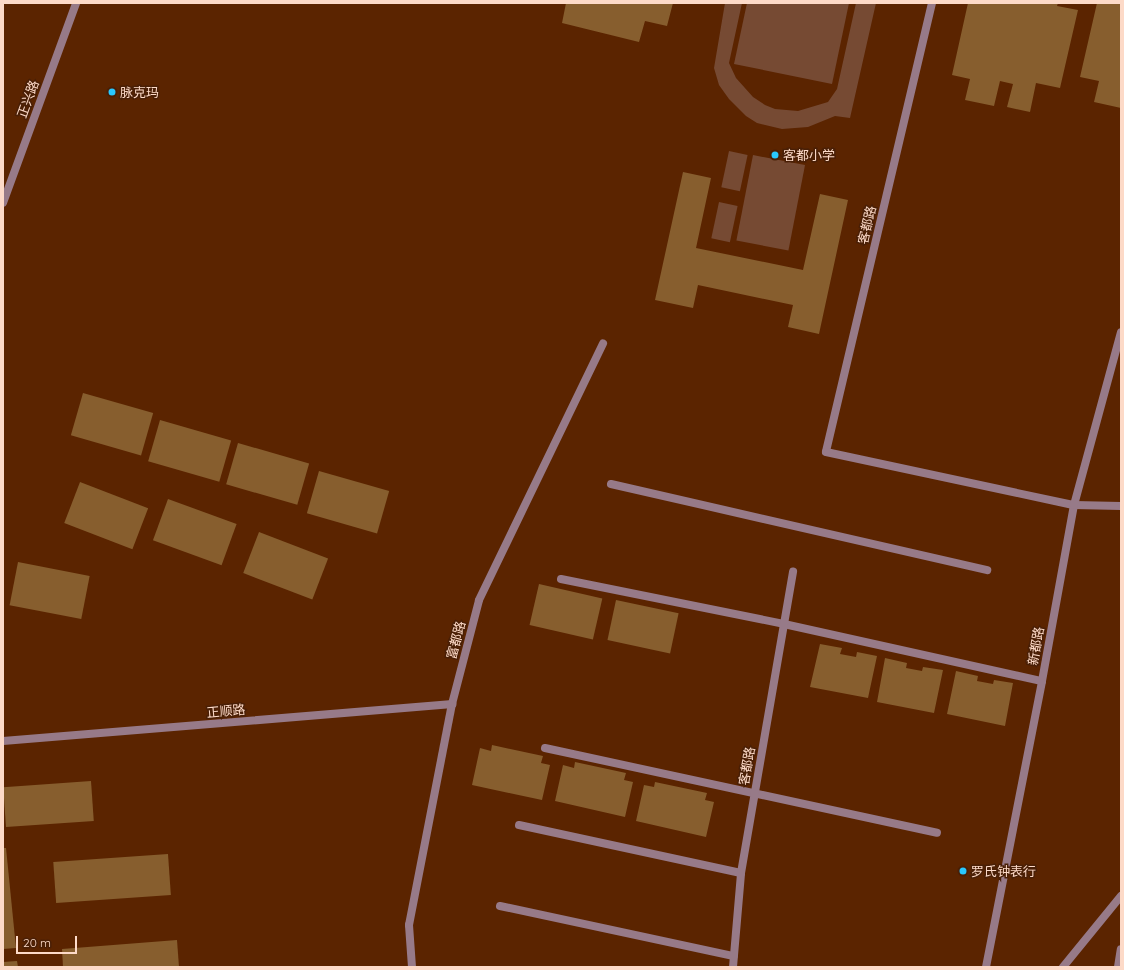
<!DOCTYPE html>
<html>
<head>
<meta charset="utf-8">
<style>
  body { margin:0 }
  #map { position:relative; width:1124px; height:970px; overflow:hidden; background:#5b2400; font-family:Quicksand,"Noto Sans SC",sans-serif }
  div>[style] { position:absolute }
  .green>* { inset:0; background:#764a33; transform-origin:0 0 }
  .building>* { inset:0; background:#875e2e; transform-origin:0 0 }
  .minor>* { height:8px; margin:-4px; padding:0 4px; transform-origin:4px; border-radius:4px; background:#977a88 }
  .tertiary>* { height:8px; margin:-4px; padding:0 4px; transform-origin:4px; border-radius:4px; background:#977a88 }
  .dots>* { width:11px; height:11px; translate:-50% -50%; box-sizing:border-box; border:2px solid #491f06; border-radius:50% }
  span { translate:-50% -50%; white-space:nowrap; text-align:center; line-height:1.15; -webkit-text-stroke:3px #491f06; paint-order:stroke }
  .poi-label { font-size:13px; color:#fddac8 }
  .left { translate:0 -50%; text-align:left }
  .street-label { font-size:13px; color:#fddac8 }
  .frame { position:absolute; inset:0; border:4px solid #fddac8; pointer-events:none }
  .scale { position:absolute; left:16px; top:936px; width:61px; height:18px; box-sizing:border-box; border:2px solid #fddac8; border-top:0; padding-left:5px; font-size:12px; line-height:14px; white-space:nowrap; color:#fddac8; -webkit-text-stroke:3px #491f06; paint-order:stroke }
</style>
</head>
<body>
<div id="map">
  <div class="green">
    <div style="clip-path:polygon(725px 3px,742px 3px,729px 63px,736px 78px,753px 97px,765px 105px,775px 109px,798px 111px,828px 102px,837px 89px,856px 3px,876px 3px,850px 118px,835px 116px,808px 127px,782px 129px,757px 123px,746px 116px,729px 99px,719px 85px,714px 68px)"></div>
    <div style="clip-path:polygon(747px 3px,849px 3px,832px 84px,734px 64px)"></div>
    <div style="left:729px;top:151px;width:19px;height:37px;rotate:12deg"></div>
    <div style="left:753px;top:155px;width:53px;height:87px;rotate:11deg"></div>
    <div style="left:719px;top:202px;width:19px;height:37px;rotate:12deg"></div>
  </div>
  <div class="building">
    <div style="clip-path:polygon(566px 3px,673px 3px,667px 26px,645px 21px,639px 42px,562px 23px)"></div>
    <div style="clip-path:polygon(968px 3px,1058px 3px,1057px 6px,1078px 10px,1060px 88px,1036px 83px,1030px 112px,1007px 107px,1013px 84px,1000px 81px,994px 106px,965px 100px,970px 79px,952px 75px)"></div>
    <div style="clip-path:polygon(1097px 3px,1121px 3px,1121px 108px,1094px 102px,1099px 81px,1080px 77px)"></div>
    <div style="clip-path:polygon(683px 172px,711px 178px,696px 248px,803px 270px,820px 194px,848px 200px,819px 334px,788px 327px,793px 305px,698px 285px,693px 308px,655px 300px)"></div>
    <div style="left:83px;top:393px;width:73px;height:44px;rotate:16deg"></div>
    <div style="left:160px;top:420px;width:74px;height:43px;rotate:16deg"></div>
    <div style="left:238px;top:443px;width:74px;height:43px;rotate:16deg"></div>
    <div style="left:319px;top:471px;width:73px;height:44px;rotate:16deg"></div>
    <div style="left:80px;top:482px;width:73px;height:44px;rotate:21deg"></div>
    <div style="left:168px;top:499px;width:73px;height:44px;rotate:20deg"></div>
    <div style="left:259px;top:532px;width:74px;height:44px;rotate:21deg"></div>
    <div style="left:18px;top:562px;width:73px;height:44px;rotate:11deg"></div>
    <div style="left:539px;top:584px;width:65px;height:42px;rotate:13deg"></div>
    <div style="left:616px;top:600px;width:64px;height:41px;rotate:12deg"></div>
    <div style="clip-path:polygon(820px 644px,842px 648px,840px 654px,856px 657px,857px 652px,877px 656px,868px 698px,810px 687px)"></div>
    <div style="clip-path:polygon(885px 658px,907px 663px,906px 668px,922px 671px,923px 667px,943px 670px,934px 713px,877px 702px)"></div>
    <div style="clip-path:polygon(956px 671px,978px 676px,977px 681px,993px 684px,994px 680px,1013px 683px,1005px 726px,947px 714px)"></div>
    <div style="clip-path:polygon(492px 745px,543px 756px,541px 763px,550px 765px,542px 800px,472px 785px,480px 748px,491px 751px)"></div>
    <div style="clip-path:polygon(575px 762px,626px 773px,624px 780px,633px 782px,625px 817px,555px 801px,563px 765px,574px 768px)"></div>
    <div style="left:91px;top:781px;width:40px;height:88px;rotate:86deg"></div>
    <div style="clip-path:polygon(655px 782px,707px 793px,705px 800px,714px 802px,706px 837px,636px 821px,644px 785px,654px 787px)"></div>
    <div style="clip-path:polygon(3px 848px,6px 848px,16px 948px,3px 949px)"></div>
    <div style="left:168px;top:854px;width:41px;height:115px;rotate:86deg"></div>
    <div style="clip-path:polygon(177px 940px,179px 967px,63px 967px,62px 949px)"></div>
    <div style="clip-path:polygon(17px 961px,18px 967px,3px 967px,3px 962px)"></div>
  </div>
  <div class="minor">
    <div style="left:932px;top:3px;width:461px;rotate:103.3deg"></div>
    <div style="left:826px;top:452px;width:254px;rotate:12.1deg"></div>
    <div style="left:1074px;top:505px;width:47px;rotate:1.2deg"></div>
    <div style="left:611px;top:484px;width:386px;rotate:12.9deg"></div>
    <div style="left:561px;top:579px;width:227px;rotate:11.4deg"></div>
    <div style="left:784px;top:624px;width:264px;rotate:12.5deg"></div>
    <div style="left:545px;top:748px;width:401px;rotate:12.2deg"></div>
    <div style="left:519px;top:825px;width:227px;rotate:12.2deg"></div>
    <div style="left:500px;top:906px;width:239px;rotate:12.1deg"></div>
    <div style="left:412px;top:967px;width:42px;rotate:-94.1deg"></div>
    <div style="left:409px;top:925px;width:225px;rotate:-79deg"></div>
    <div style="left:452px;top:704px;width:107px;rotate:-75.4deg"></div>
    <div style="left:479px;top:600px;width:285px;rotate:-64.2deg"></div>
    <div style="left:733px;top:967px;width:94px;rotate:-85.1deg"></div>
    <div style="left:741px;top:873px;width:306px;rotate:-80.2deg"></div>
    <div style="left:986px;top:967px;width:291px;rotate:-78.9deg"></div>
    <div style="left:1042px;top:681px;width:179px;rotate:-79.7deg"></div>
    <div style="left:1074px;top:505px;width:179px;rotate:-74.8deg"></div>
    <div style="left:1063px;top:967px;width:92px;rotate:-50.8deg"></div>
  </div>
  <div class="tertiary">
    <div style="left:3px;top:203px;width:213px;rotate:-69.9deg"></div>
    <div style="left:3px;top:741px;width:451px;rotate:-4.7deg"></div>
    <div style="left:1118px;top:967px;width:18px;rotate:-81deg"></div>
  </div>
  <div class="dots">
    <div style="left:112px;top:92px;background:#29c8ff"></div>
    <div style="left:775px;top:155px;background:#29c8ff"></div>
    <div style="left:963px;top:871px;background:#29c8ff"></div>
  </div>
  <div class="poi-label">
    <span class="left" style="left:120px;top:92px">脉克玛</span>
    <span class="left" style="left:783px;top:155px">客都小学</span>
    <span class="left" style="left:971px;top:871px">罗氏钟表行</span>
  </div>
  <div class="street-label">
    <span style="left:28px;top:99px;rotate:-70deg">正兴路</span>
    <span style="left:867px;top:225px;rotate:-77deg">客都路</span>
    <span style="left:456px;top:640px;rotate:-75deg">富都路</span>
    <span style="left:1036px;top:646px;rotate:-80deg">新都路</span>
    <span style="left:226px;top:711px;rotate:-5deg">正顺路</span>
    <span style="left:747px;top:766px;rotate:-80deg">客都路</span>
  </div>
  <div class="frame"></div>
  <div class="scale">20 m</div>
</div>
</body>
</html>
